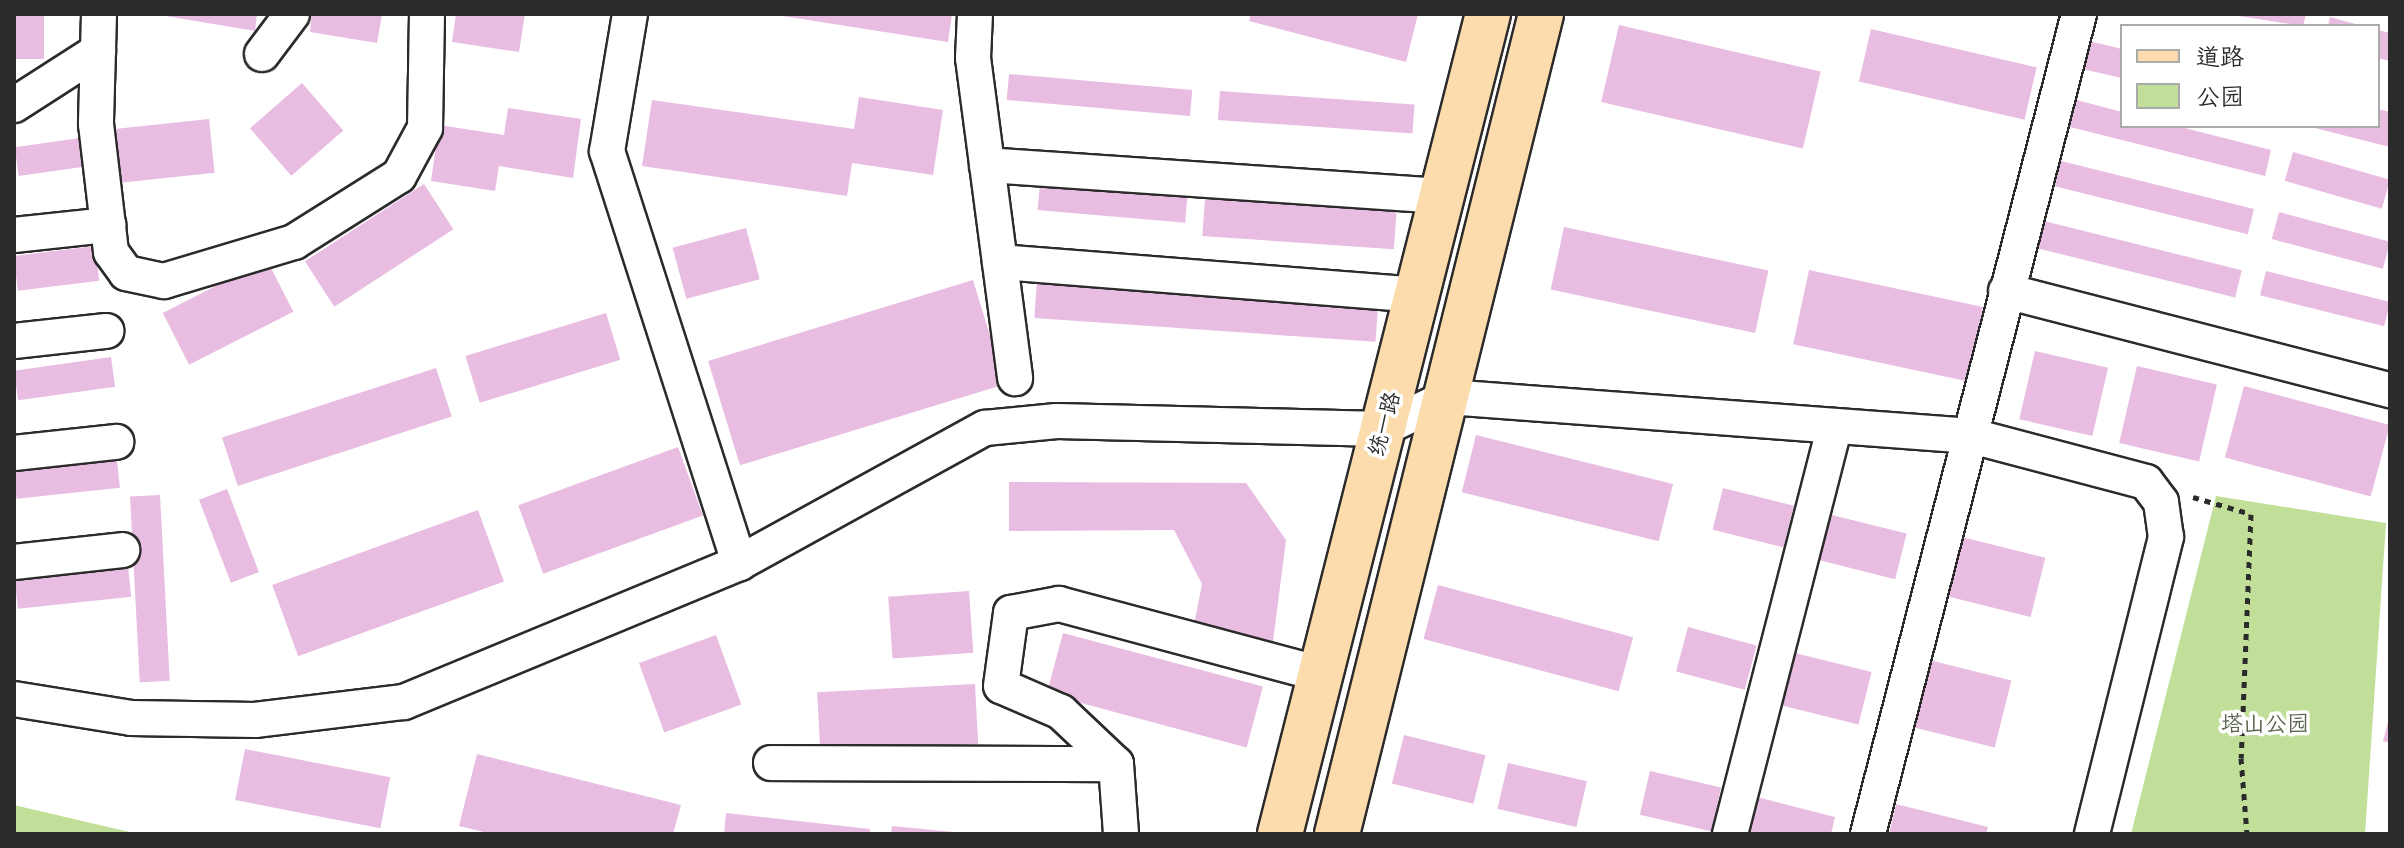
<!DOCTYPE html>
<html>
<head>
<meta charset="utf-8">
<style>
  body { margin:0 }
  #map { position:relative; width:2404px; height:848px; overflow:hidden; background:#fff; font-family:Delius,"LXGW WenKai TC",sans-serif }
  div>[style] { position:absolute }
  .green>* { inset:0; background:#c1df98 }
  .building>* { inset:0; background:#e9bde2; transform-origin:0 0 }
  .path>* { height:5px; margin-top:-2.5px; transform-origin:0; background:repeating-linear-gradient(90deg,#2b2b2b 0 6px,transparent 0 12px) }
  .roads { filter:drop-shadow(2px 0 #2b2b2b) drop-shadow(-2px 0 #2b2b2b) drop-shadow(0 2px #2b2b2b) drop-shadow(0 -2px #2b2b2b) }
  .minor>* { height:34px; margin:-17px; padding:0 17px; transform-origin:17px; border-radius:17px; background:#fff }
  .major>* { height:44px; margin:-22px; padding:0 22px; transform-origin:22px; border-radius:22px; background:#fcdcac }
  span { translate:-50% -50%; white-space:nowrap; text-align:center; line-height:1.15; -webkit-text-stroke:7px #fff; paint-order:stroke }
  .street-label { font-size:22px; color:#2b2b2b }
  .park-label { font-size:22px; color:#58614c }
  .frame { position:absolute; inset:0; border:16px solid #2b2b2b; pointer-events:none }
  .legend { position:absolute; left:2120px; top:24px; width:260px; height:104px; box-sizing:border-box; background:#fff; border:2px solid #aaa; margin:0; padding:10px 14px; list-style:none; font-size:24px; color:#2b2b2b }
  .legend li { display:flex; align-items:center; gap:16px; height:40px }
  .legend b { width:40px; border:2px solid #aaa }
</style>
</head>
<body>
<div id="map">
  <div class="green">
    <div style="clip-path:polygon(2216px 496px,2386px 523px,2365px 834px,2131px 834px)"></div>
    <div style="clip-path:polygon(14px 805px,138px 834px,14px 834px)"></div>
  </div>
  <div class="building">
    <div style="left:14px;top:14px;width:30px;height:45px"></div>
    <div style="clip-path:polygon(154px 14px,257px 14px,255px 31px)"></div>
    <div style="clip-path:polygon(312px 14px,382px 14px,377px 43px,310px 32px)"></div>
    <div style="clip-path:polygon(456px 14px,525px 14px,519px 52px,452px 42px)"></div>
    <div style="clip-path:polygon(770px 14px,952px 14px,948px 42px)"></div>
    <div style="clip-path:polygon(1251px 14px,1418px 14px,1406px 62px,1249px 21px)"></div>
    <div style="clip-path:polygon(2226px 14px,2306px 14px,2303px 26px)"></div>
    <div style="clip-path:polygon(2330px 17px,2359px 25px,2359px 26px,2328px 26px)"></div>
    <div style="left:1619px;top:25px;width:207px;height:79px;rotate:13deg"></div>
    <div style="left:1871px;top:29px;width:170px;height:54px;rotate:13deg"></div>
    <div style="clip-path:polygon(2378px 30px,2390px 33px,2390px 61px,2378px 58px)"></div>
    <div style="clip-path:polygon(2089px 41px,2122px 49px,2122px 78px,2082px 69px)"></div>
    <div style="left:1009px;top:74px;width:184px;height:26px;rotate:5deg"></div>
    <div style="left:302px;top:83px;width:63px;height:69px;rotate:49deg"></div>
    <div style="left:1220px;top:91px;width:195px;height:29px;rotate:4deg"></div>
    <div style="clip-path:polygon(859px 97px,943px 110px,933px 175px,852px 163px,847px 196px,642px 166px,652px 100px,854px 129px)"></div>
    <div style="clip-path:polygon(2073px 99px,2122px 112px,2122px 126px,2177px 126px,2271px 150px,2265px 176px,2066px 126px)"></div>
    <div style="clip-path:polygon(508px 108px,581px 119px,573px 178px,499px 166px,495px 191px,431px 181px,439px 125px,504px 135px)"></div>
    <div style="clip-path:polygon(2378px 109px,2390px 112px,2390px 147px,2311px 127px,2378px 126px)"></div>
    <div style="left:209px;top:119px;width:54px;height:95px;rotate:84deg"></div>
    <div style="left:80px;top:138px;width:29px;height:66px;rotate:82deg"></div>
    <div style="left:2293px;top:152px;width:101px;height:30px;rotate:16deg"></div>
    <div style="left:2057px;top:160px;width:203px;height:26px;rotate:14deg"></div>
    <div style="left:1040px;top:183px;width:148px;height:27px;rotate:5deg"></div>
    <div style="left:424px;top:184px;width:54px;height:142px;rotate:57deg"></div>
    <div style="left:1205px;top:198px;width:192px;height:38px;rotate:4deg"></div>
    <div style="left:2279px;top:212px;width:115px;height:28px;rotate:15deg"></div>
    <div style="left:2040px;top:220px;width:208px;height:28px;rotate:14deg"></div>
    <div style="left:1564px;top:227px;width:209px;height:64px;rotate:12deg"></div>
    <div style="left:746px;top:228px;width:53px;height:76px;rotate:75deg"></div>
    <div style="left:95px;top:246px;width:35px;height:82px;rotate:83deg"></div>
    <div style="left:267px;top:260px;width:58px;height:117px;rotate:63deg"></div>
    <div style="left:1809px;top:270px;width:178px;height:76px;rotate:12deg"></div>
    <div style="left:2266px;top:271px;width:128px;height:25px;rotate:14deg"></div>
    <div style="left:973px;top:280px;width:109px;height:277px;rotate:73deg"></div>
    <div style="left:1037px;top:280px;width:342px;height:38px;rotate:4deg"></div>
    <div style="left:606px;top:313px;width:49px;height:147px;rotate:73deg"></div>
    <div style="left:2035px;top:351px;width:75px;height:70px;rotate:13deg"></div>
    <div style="left:111px;top:357px;width:30px;height:98px;rotate:82deg"></div>
    <div style="left:2137px;top:366px;width:82px;height:79px;rotate:13deg"></div>
    <div style="left:436px;top:368px;width:51px;height:225px;rotate:72deg"></div>
    <div style="left:2244px;top:386px;width:151px;height:74px;rotate:15deg"></div>
    <div style="left:1476px;top:435px;width:203px;height:59px;rotate:14deg"></div>
    <div style="left:678px;top:447px;width:73px;height:170px;rotate:70deg"></div>
    <div style="left:117px;top:460px;width:28px;height:104px;rotate:84deg"></div>
    <div style="clip-path:polygon(1009px 482px,1246px 483px,1286px 540px,1272px 649px,1193px 630px,1202px 584px,1174px 530px,1009px 531px)"></div>
    <div style="left:1723px;top:488px;width:73px;height:43px;rotate:14deg"></div>
    <div style="left:227px;top:489px;width:89px;height:30px;rotate:69deg"></div>
    <div style="left:160px;top:495px;width:186px;height:30px;rotate:87deg"></div>
    <div style="left:478px;top:510px;width:76px;height:219px;rotate:70deg"></div>
    <div style="left:1828px;top:514px;width:81px;height:47px;rotate:14deg"></div>
    <div style="left:1958px;top:536px;width:90px;height:61px;rotate:14deg"></div>
    <div style="left:128px;top:566px;width:31px;height:114px;rotate:84deg"></div>
    <div style="left:1438px;top:585px;width:202px;height:56px;rotate:15deg"></div>
    <div style="left:969px;top:591px;width:62px;height:81px;rotate:86deg"></div>
    <div style="left:1688px;top:627px;width:71px;height:46px;rotate:15deg"></div>
    <div style="left:1063px;top:633px;width:207px;height:63px;rotate:15deg"></div>
    <div style="left:716px;top:635px;width:74px;height:82px;rotate:70deg"></div>
    <div style="left:1791px;top:652px;width:83px;height:54px;rotate:14deg"></div>
    <div style="left:1925px;top:659px;width:89px;height:69px;rotate:14deg"></div>
    <div style="left:975px;top:684px;width:60px;height:158px;rotate:87deg"></div>
    <div style="clip-path:polygon(2389px 718px,2390px 718px,2390px 743px,2383px 741px)"></div>
    <div style="left:1404px;top:735px;width:84px;height:50px;rotate:14deg"></div>
    <div style="left:245px;top:749px;width:148px;height:52px;rotate:11deg"></div>
    <div style="clip-path:polygon(477px 754px,681px 805px,673px 834px,492px 834px,459px 826px)"></div>
    <div style="left:1508px;top:763px;width:81px;height:47px;rotate:13deg"></div>
    <div style="left:1650px;top:771px;width:73px;height:45px;rotate:13deg"></div>
    <div style="clip-path:polygon(1757px 797px,1835px 817px,1831px 834px,1748px 834px)"></div>
    <div style="clip-path:polygon(1896px 804px,1988px 827px,1986px 834px,1889px 834px)"></div>
    <div style="clip-path:polygon(726px 813px,870px 829px,870px 834px,724px 834px)"></div>
    <div style="clip-path:polygon(892px 826px,954px 832px,954px 834px,891px 834px)"></div>
  </div>
  <div class="path">
    <div style="left:2193px;top:497px;width:60px;rotate:16.3deg"></div>
    <div style="left:2251px;top:514px;width:244px;rotate:92.3deg"></div>
    <div style="left:2241px;top:758px;width:76px;rotate:85.5deg"></div>
  </div>
  <div class="roads">
    <div class="minor">
      <div style="left:99px;top:14px;width:110px;rotate:91.6deg"></div>
      <div style="left:96px;top:124px;width:129px;rotate:83.3deg"></div>
      <div style="left:111px;top:252px;width:26px;rotate:54deg"></div>
      <div style="left:126px;top:273px;width:39px;rotate:12deg"></div>
      <div style="left:164px;top:281px;width:136px;rotate:-16.7deg"></div>
      <div style="left:294px;top:242px;width:124px;rotate:-32.2deg"></div>
      <div style="left:399px;top:176px;width:55px;rotate:-61.6deg"></div>
      <div style="left:425px;top:128px;width:114px;rotate:-89deg"></div>
      <div style="left:630px;top:14px;width:139px;rotate:99.5deg"></div>
      <div style="left:607px;top:151px;width:433px;rotate:72.2deg"></div>
      <div style="left:975px;top:14px;width:44px;rotate:92.6deg"></div>
      <div style="left:973px;top:58px;width:323px;rotate:82.5deg"></div>
      <div style="left:262px;top:54px;width:50px;rotate:-53.1deg"></div>
      <div style="left:14px;top:105px;width:100px;rotate:-32.7deg"></div>
      <div style="left:987px;top:165px;width:457px;rotate:3.9deg"></div>
      <div style="left:14px;top:235px;width:95px;rotate:-6.1deg"></div>
      <div style="left:1000px;top:262px;width:419px;rotate:4.5deg"></div>
      <div style="left:2006px;top:291px;width:397px;rotate:14.5deg"></div>
      <div style="left:14px;top:341px;width:93px;rotate:-6.2deg"></div>
      <div style="left:14px;top:453px;width:103px;rotate:-6.2deg"></div>
      <div style="left:14px;top:562px;width:109px;rotate:-6.3deg"></div>
      <div style="left:14px;top:699px;width:119px;rotate:9.2deg"></div>
      <div style="left:131px;top:718px;width:124px;rotate:0.9deg"></div>
      <div style="left:255px;top:720px;width:150px;rotate:-6.9deg"></div>
      <div style="left:404px;top:702px;width:363px;rotate:-22.5deg"></div>
      <div style="left:739px;top:563px;width:281px;rotate:-28.8deg"></div>
      <div style="left:985px;top:428px;width:72px;rotate:-5.6deg"></div>
      <div style="left:1057px;top:421px;width:325px;rotate:1.4deg"></div>
      <div style="left:1382px;top:429px;width:73px;rotate:-25.9deg"></div>
      <div style="left:1448px;top:397px;width:525px;rotate:4.26deg"></div>
      <div style="left:1972px;top:436px;width:180px;rotate:14.8deg"></div>
      <div style="left:2146px;top:482px;width:25px;rotate:53deg"></div>
      <div style="left:2161px;top:502px;width:35px;rotate:82deg"></div>
      <div style="left:2166px;top:537px;width:306px;rotate:104deg"></div>
      <div style="left:771px;top:763px;width:345px;rotate:0.2deg"></div>
      <div style="left:1116px;top:764px;width:70px;rotate:85.9deg"></div>
      <div style="left:1116px;top:764px;width:76px;rotate:-136.6deg"></div>
      <div style="left:1061px;top:712px;width:65px;rotate:-156.6deg"></div>
      <div style="left:1001px;top:686px;width:74px;rotate:-82.2deg"></div>
      <div style="left:1011px;top:613px;width:49px;rotate:-10.6deg"></div>
      <div style="left:1059px;top:604px;width:270px;rotate:15deg"></div>
      <div style="left:1730px;top:834px;width:421px;rotate:-75.6deg"></div>
      <div style="left:1868px;top:834px;width:847px;rotate:-75.57deg"></div>
    </div>
    <div class="major">
      <div style="left:1280px;top:834px;width:846px;rotate:-75.77deg"></div>
      <div style="left:1337px;top:834px;width:845px;rotate:-76.03deg"></div>
    </div>
  </div>
  <div class="street-label">
    <span style="left:1384px;top:424px;rotate:-75deg">统一路</span>
  </div>
  <div class="park-label">
    <span style="left:2265px;top:724px">塔山公园</span>
  </div>
  <div class="frame"></div>
  <ul class="legend">
  <li><b style="height:10px;background:#fcdcac"></b>道路</li>
  <li><b style="height:22px;background:#c1df98"></b>公园</li>
  </ul>
</div>
</body>
</html>
